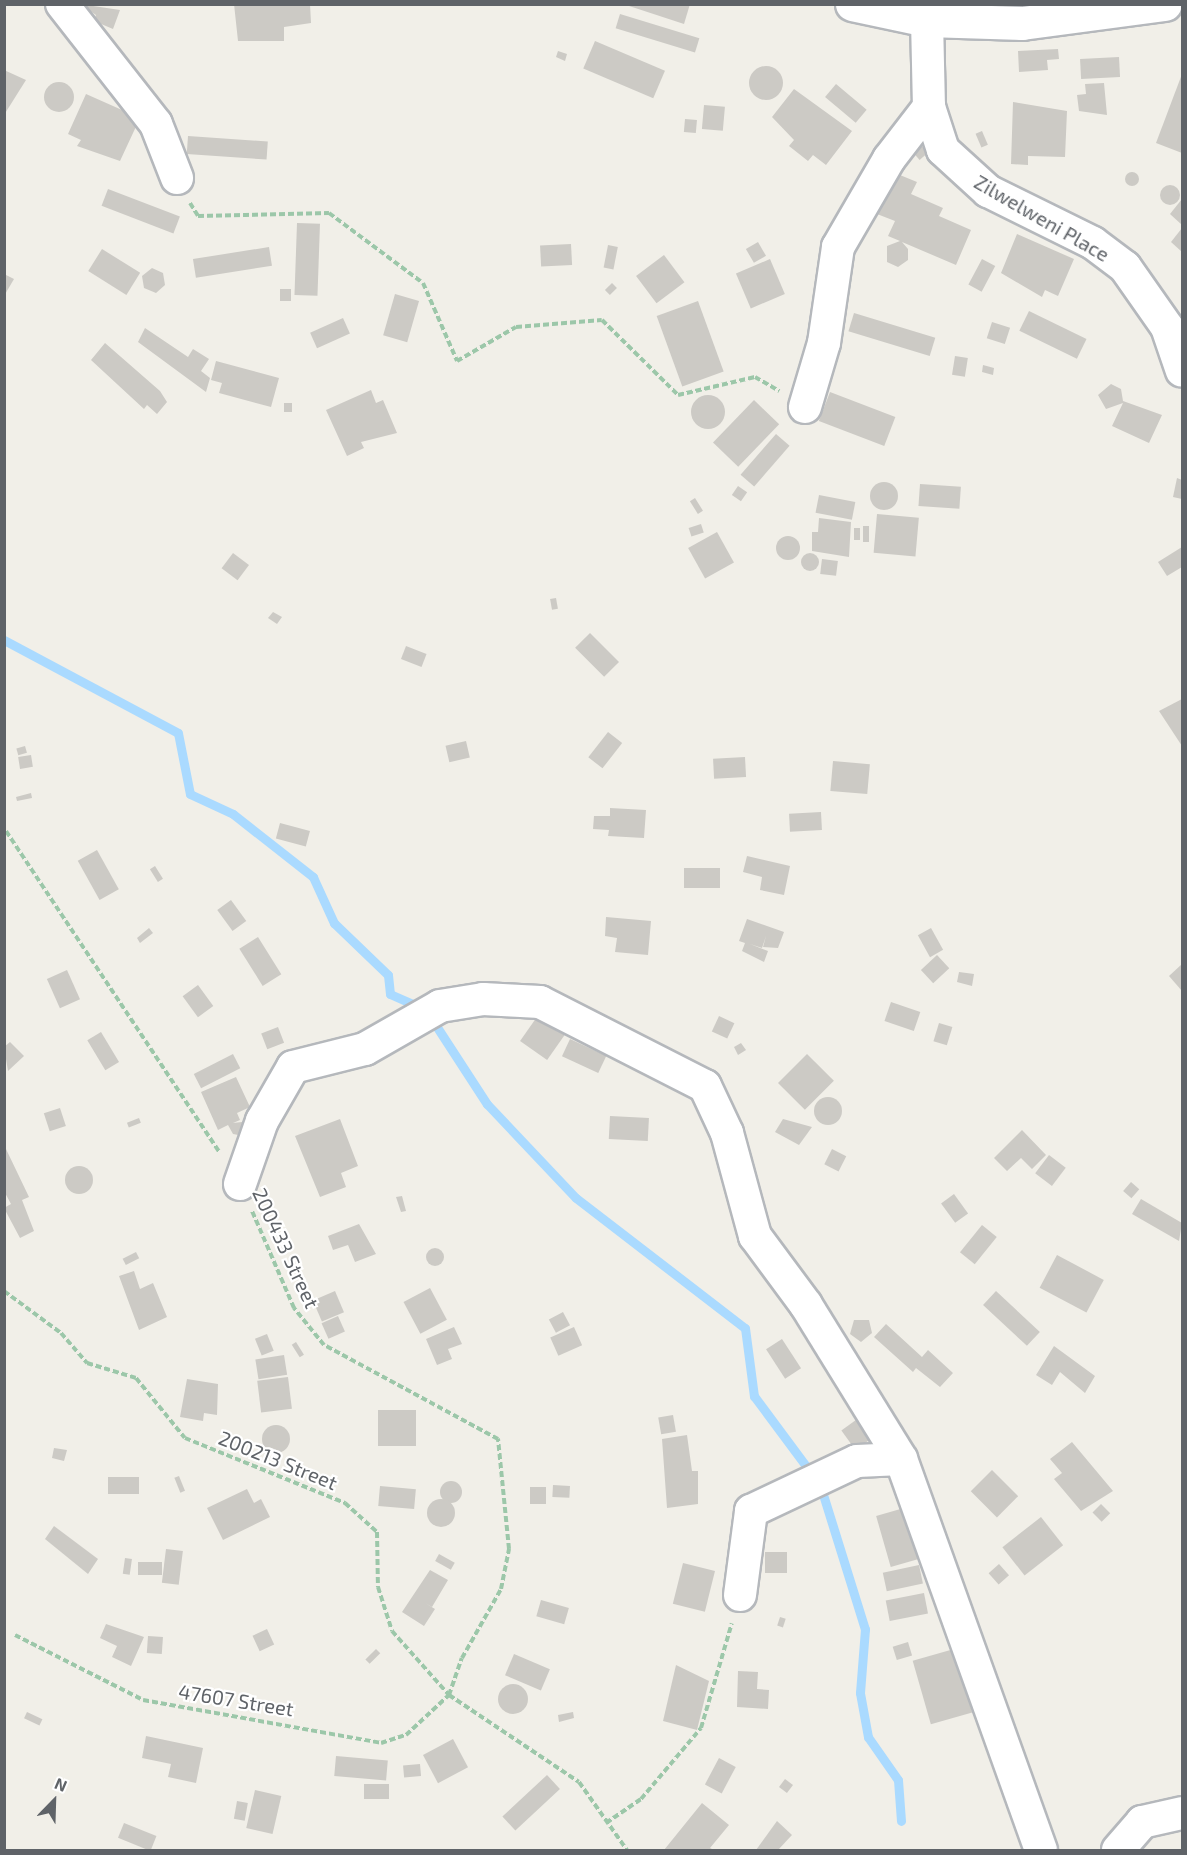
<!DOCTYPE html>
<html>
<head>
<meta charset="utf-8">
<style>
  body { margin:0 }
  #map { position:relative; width:1187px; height:1855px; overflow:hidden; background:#f1efe8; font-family:"Exo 2",sans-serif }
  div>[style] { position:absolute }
  .stream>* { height:9px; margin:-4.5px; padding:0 4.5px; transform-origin:4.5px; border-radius:4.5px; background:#aadaff }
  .building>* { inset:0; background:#cccac5; transform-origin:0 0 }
  .round { border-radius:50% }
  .path>* { height:4px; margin-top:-2px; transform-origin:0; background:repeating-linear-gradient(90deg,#9cc7a9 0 6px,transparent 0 9px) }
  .roads { filter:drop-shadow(2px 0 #b5b8bc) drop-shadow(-2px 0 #b5b8bc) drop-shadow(0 2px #b5b8bc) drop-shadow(0 -2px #b5b8bc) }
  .minor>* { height:32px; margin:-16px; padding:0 16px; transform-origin:16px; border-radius:16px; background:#fff }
  .tertiary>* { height:33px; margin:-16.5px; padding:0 16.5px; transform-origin:16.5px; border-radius:16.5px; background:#fff }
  span { translate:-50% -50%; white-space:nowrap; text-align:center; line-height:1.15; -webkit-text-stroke:4.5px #fff; paint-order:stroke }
  .street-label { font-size:20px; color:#5f6368 }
  .frame { position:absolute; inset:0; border:6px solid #5f6368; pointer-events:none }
  .north { position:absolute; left:24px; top:1771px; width:60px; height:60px; -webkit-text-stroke:4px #fff; paint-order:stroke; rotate:23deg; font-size:16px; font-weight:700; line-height:24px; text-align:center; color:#5f6368 }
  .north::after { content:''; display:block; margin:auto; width:21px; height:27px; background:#5f6368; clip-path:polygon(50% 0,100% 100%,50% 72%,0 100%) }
</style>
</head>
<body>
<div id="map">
  <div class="stream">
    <div style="left:4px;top:640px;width:197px;rotate:28.1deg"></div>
    <div style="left:178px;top:733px;width:62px;rotate:78.9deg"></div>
    <div style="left:190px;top:794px;width:47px;rotate:24.9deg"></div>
    <div style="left:233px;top:814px;width:102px;rotate:38.2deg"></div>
    <div style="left:313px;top:877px;width:51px;rotate:65.5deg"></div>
    <div style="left:334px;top:923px;width:75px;rotate:43.9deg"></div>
    <div style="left:388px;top:975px;width:19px;rotate:84deg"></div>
    <div style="left:390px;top:994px;width:27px;rotate:24deg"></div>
    <div style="left:433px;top:1021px;width:99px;rotate:57deg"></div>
    <div style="left:487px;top:1104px;width:129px;rotate:46.6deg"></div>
    <div style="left:576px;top:1198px;width:213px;rotate:37.6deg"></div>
    <div style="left:745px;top:1328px;width:69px;rotate:82.5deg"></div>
    <div style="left:754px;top:1396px;width:92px;rotate:53.4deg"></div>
    <div style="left:821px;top:1488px;width:148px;rotate:72.7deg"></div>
    <div style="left:865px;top:1629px;width:64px;rotate:94.5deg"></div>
    <div style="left:860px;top:1693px;width:45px;rotate:79.7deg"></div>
    <div style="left:868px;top:1737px;width:52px;rotate:55.1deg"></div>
    <div style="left:898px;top:1780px;width:41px;rotate:85.8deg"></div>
  </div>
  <div class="building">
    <div style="clip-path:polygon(80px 4px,120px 10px,113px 29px,94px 21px,96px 15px)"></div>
    <div style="clip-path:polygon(234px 4px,310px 4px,311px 23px,284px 27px,284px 41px,238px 41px)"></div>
    <div style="clip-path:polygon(623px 4px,690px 4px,684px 24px)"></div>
    <div style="left:620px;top:14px;width:83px;height:15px;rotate:17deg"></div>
    <div style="left:595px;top:41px;width:76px;height:30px;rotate:23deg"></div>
    <div style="clip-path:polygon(1058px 49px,1059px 59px,1047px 60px,1048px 70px,1019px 72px,1018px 51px)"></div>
    <div style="clip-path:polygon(558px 51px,567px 54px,565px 61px,556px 57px)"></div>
    <div style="left:1119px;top:57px;width:20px;height:39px;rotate:87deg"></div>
    <div class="round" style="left:749px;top:66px;width:34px;height:34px"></div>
    <div style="clip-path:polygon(4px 70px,26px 80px,4px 115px)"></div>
    <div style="clip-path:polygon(1182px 74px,1182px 153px,1156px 143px)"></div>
    <div class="round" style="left:44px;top:82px;width:30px;height:30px"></div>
    <div style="clip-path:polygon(1104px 83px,1107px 115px,1079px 111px,1077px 95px,1086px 94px,1085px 84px)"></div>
    <div style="left:836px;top:84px;width:40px;height:17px;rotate:40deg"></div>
    <div style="clip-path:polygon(794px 89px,852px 131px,826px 165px,813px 155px,808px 161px,789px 146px,794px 140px,772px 117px)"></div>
    <div style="clip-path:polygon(86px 94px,140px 118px,120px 161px,77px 146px,81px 140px,68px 134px)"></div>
    <div style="clip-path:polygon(1013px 102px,1067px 111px,1065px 157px,1028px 156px,1028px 165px,1011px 164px)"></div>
    <div style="left:704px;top:105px;width:21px;height:24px;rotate:5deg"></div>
    <div style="left:685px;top:119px;width:12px;height:13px;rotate:5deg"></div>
    <div style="left:982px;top:131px;width:15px;height:7px;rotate:67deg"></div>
    <div style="left:188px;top:136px;width:80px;height:18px;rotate:4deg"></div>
    <div style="left:922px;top:146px;width:9px;height:11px;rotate:49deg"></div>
    <div class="round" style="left:1125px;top:172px;width:14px;height:14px"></div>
    <div style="clip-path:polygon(895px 173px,917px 182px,911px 194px,943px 208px,939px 216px,971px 230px,956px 265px,902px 242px,908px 249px,908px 260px,898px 267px,887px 262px,887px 246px,900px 241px,888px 236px,895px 221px,877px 214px)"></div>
    <div class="round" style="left:1160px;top:185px;width:20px;height:20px"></div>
    <div style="left:108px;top:189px;width:77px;height:18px;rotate:21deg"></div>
    <div style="clip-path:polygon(1182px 199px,1182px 225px,1170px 214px)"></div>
    <div style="left:297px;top:223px;width:23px;height:72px;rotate:2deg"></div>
    <div style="clip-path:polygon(1182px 228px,1182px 252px,1171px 242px)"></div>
    <div style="clip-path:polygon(1017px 234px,1074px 259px,1058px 296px,1045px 290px,1042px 297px,1001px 273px)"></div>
    <div style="left:758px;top:242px;width:16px;height:14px;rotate:60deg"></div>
    <div style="left:571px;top:244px;width:21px;height:31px;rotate:87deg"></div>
    <div style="left:608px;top:245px;width:10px;height:23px;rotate:11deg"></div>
    <div style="left:269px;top:247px;width:19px;height:77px;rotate:81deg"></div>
    <div style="left:102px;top:249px;width:45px;height:26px;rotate:32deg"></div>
    <div style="left:664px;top:255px;width:34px;height:35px;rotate:53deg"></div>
    <div style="left:770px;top:259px;width:38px;height:37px;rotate:67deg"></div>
    <div style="left:982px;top:259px;width:15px;height:29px;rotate:28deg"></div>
    <div style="clip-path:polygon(152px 268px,163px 273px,165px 285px,156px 293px,144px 288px,142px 276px)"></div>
    <div style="clip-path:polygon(4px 274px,14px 279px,4px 296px)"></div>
    <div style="left:612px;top:283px;width:7px;height:10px;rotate:45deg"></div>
    <div style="left:280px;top:289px;width:11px;height:12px"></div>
    <div style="left:395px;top:294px;width:25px;height:43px;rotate:16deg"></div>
    <div style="left:698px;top:301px;width:75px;height:44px;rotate:70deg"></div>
    <div style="left:1029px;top:311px;width:64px;height:22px;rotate:26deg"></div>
    <div style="left:854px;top:313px;width:85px;height:19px;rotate:17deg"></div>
    <div style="left:343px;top:318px;width:17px;height:36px;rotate:66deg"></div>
    <div style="left:992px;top:322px;width:19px;height:17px;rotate:18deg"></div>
    <div style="clip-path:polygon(145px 328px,188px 357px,193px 349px,209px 359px,201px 371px,210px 378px,206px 392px,138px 342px)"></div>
    <div style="clip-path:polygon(105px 343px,160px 391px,167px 402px,157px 414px,147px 405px,144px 409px,91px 360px)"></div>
    <div style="left:955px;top:356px;width:13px;height:19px;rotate:9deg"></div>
    <div style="clip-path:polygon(216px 361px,279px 378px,271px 407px,219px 393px,222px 383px,211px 380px)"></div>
    <div style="clip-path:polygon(983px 365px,994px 368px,993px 375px,982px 372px)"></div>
    <div style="clip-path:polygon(1111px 384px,1121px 389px,1123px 401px,1162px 415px,1149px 443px,1112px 426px,1123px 403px,1106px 409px,1098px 395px)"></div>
    <div style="clip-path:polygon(371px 390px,376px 403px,383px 400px,397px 433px,361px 442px,364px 448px,347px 456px,326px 410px)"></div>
    <div style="left:830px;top:392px;width:70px;height:31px;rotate:21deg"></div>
    <div class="round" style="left:691px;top:395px;width:34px;height:34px"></div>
    <div style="left:754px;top:400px;width:35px;height:59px;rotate:44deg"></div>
    <div style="left:284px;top:403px;width:8px;height:9px"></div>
    <div style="left:776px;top:434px;width:18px;height:54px;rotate:41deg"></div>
    <div style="clip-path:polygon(1177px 478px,1182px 480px,1182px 499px,1173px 497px)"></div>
    <div class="round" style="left:870px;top:482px;width:28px;height:28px"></div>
    <div style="left:920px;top:484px;width:41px;height:22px;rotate:4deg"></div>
    <div style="left:738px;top:486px;width:11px;height:11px;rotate:34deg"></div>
    <div style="left:819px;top:495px;width:37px;height:18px;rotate:11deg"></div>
    <div style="left:695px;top:498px;width:15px;height:6px;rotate:58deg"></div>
    <div style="left:877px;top:514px;width:42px;height:39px;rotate:5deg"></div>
    <div style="clip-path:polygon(819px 518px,851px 522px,849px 557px,812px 551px,812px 532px,818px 532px)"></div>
    <div style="left:701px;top:524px;width:9px;height:13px;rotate:72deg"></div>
    <div style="left:863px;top:526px;width:6px;height:16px"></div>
    <div style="left:854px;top:528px;width:6px;height:12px"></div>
    <div style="left:717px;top:532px;width:35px;height:33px;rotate:61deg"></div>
    <div class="round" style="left:776px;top:536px;width:24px;height:24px"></div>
    <div style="clip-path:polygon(1182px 547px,1182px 567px,1167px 576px,1158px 562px)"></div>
    <div style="left:233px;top:553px;width:20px;height:19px;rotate:37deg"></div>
    <div class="round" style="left:801px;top:553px;width:18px;height:18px"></div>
    <div style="left:822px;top:559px;width:16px;height:15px;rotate:7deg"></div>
    <div style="left:556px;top:598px;width:11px;height:6px;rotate:80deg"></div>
    <div style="clip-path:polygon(273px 612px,282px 617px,277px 624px,268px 618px)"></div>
    <div style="left:590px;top:633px;width:41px;height:21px;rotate:45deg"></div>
    <div style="left:406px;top:646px;width:22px;height:14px;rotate:21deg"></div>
    <div style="clip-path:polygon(1182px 699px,1182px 746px,1159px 711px)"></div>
    <div style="left:608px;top:732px;width:18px;height:32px;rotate:38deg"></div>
    <div style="left:466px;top:741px;width:17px;height:21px;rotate:77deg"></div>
    <div style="left:25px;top:746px;width:7px;height:9px;rotate:74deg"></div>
    <div style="left:31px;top:755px;width:12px;height:13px;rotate:81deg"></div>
    <div style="left:745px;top:757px;width:20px;height:32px;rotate:87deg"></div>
    <div style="left:833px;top:761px;width:37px;height:30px;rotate:5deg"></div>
    <div style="clip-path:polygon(31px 793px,32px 798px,17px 801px,16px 797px)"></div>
    <div style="clip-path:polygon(610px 808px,646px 810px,644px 838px,608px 836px,609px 830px,593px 829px,594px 816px,610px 816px)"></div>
    <div style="left:821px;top:812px;width:18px;height:32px;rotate:87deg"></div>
    <div style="left:280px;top:823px;width:31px;height:16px;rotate:15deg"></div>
    <div style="left:97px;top:850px;width:45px;height:22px;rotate:61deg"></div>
    <div style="clip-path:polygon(747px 856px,790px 866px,784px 895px,760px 890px,762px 877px,743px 872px)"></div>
    <div style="left:155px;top:866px;width:15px;height:6px;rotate:58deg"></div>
    <div style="left:720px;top:868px;width:20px;height:36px;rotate:90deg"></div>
    <div style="left:231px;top:900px;width:26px;height:17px;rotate:54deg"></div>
    <div style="clip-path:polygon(606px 917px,651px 921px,648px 955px,615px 952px,617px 938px,605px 936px)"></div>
    <div style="clip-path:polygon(747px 919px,784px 932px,778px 948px,763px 947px,766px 936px,762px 948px,750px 944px,768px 951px,764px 962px,742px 951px,745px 943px,739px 941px)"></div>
    <div style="clip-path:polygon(149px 928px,153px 933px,140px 943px,137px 938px)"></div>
    <div style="left:931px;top:928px;width:25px;height:15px;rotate:61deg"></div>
    <div style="left:258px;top:937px;width:44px;height:22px;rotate:58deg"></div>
    <div style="left:937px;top:955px;width:18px;height:22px;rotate:47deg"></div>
    <div style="clip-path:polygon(1182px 964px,1182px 991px,1169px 976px)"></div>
    <div style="left:67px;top:970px;width:32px;height:22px;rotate:66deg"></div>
    <div style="clip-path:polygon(959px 972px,974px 974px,972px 986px,957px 982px)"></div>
    <div style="left:198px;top:985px;width:26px;height:19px;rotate:54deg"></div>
    <div style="left:891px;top:1002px;width:31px;height:20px;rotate:19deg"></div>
    <div style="left:539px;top:1014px;width:33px;height:33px;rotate:35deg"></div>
    <div style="left:719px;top:1016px;width:17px;height:17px;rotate:25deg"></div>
    <div style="left:939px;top:1023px;width:14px;height:19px;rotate:17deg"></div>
    <div style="left:278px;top:1027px;width:17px;height:18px;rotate:69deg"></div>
    <div style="left:101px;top:1032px;width:35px;height:16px;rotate:59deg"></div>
    <div style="left:570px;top:1039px;width:40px;height:19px;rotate:25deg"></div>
    <div style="clip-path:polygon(10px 1042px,24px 1056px,8px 1071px,4px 1047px)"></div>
    <div style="clip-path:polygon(741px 1043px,746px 1050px,738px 1055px,734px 1047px)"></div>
    <div style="left:233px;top:1054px;width:16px;height:44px;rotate:63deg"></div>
    <div style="left:807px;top:1054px;width:38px;height:41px;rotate:45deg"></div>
    <div style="clip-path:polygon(236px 1077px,250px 1107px,237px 1113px,240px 1120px,233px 1123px,242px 1122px,249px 1131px,244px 1136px,233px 1134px,228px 1125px,218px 1130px,201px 1092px)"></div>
    <div class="round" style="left:814px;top:1097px;width:28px;height:28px"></div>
    <div style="left:60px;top:1108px;width:19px;height:17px;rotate:72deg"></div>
    <div style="left:610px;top:1116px;width:39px;height:23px;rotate:3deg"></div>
    <div style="left:139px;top:1118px;width:5px;height:13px;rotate:68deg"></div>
    <div style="clip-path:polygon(340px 1119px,358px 1166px,341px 1173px,346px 1187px,320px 1197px,295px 1136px)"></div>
    <div style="clip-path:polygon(783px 1119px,812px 1127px,799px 1145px,775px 1132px)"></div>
    <div style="clip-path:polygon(1022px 1130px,1046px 1155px,1032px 1169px,1021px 1158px,1007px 1171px,994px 1158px)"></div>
    <div style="clip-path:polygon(6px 1149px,29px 1197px,22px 1200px,34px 1231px,20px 1238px,4px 1208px,11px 1204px,4px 1191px)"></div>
    <div style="left:832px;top:1149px;width:16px;height:17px;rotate:27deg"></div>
    <div style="left:1049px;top:1155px;width:21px;height:23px;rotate:37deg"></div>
    <div class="round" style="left:65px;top:1166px;width:28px;height:28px"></div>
    <div style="left:1131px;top:1182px;width:11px;height:12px;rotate:41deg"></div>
    <div style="left:954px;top:1194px;width:24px;height:16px;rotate:54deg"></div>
    <div style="clip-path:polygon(402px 1196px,406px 1211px,401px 1212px,396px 1197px)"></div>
    <div style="clip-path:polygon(1141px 1199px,1182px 1223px,1179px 1241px,1132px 1214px)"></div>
    <div style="clip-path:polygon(359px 1224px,376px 1254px,355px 1262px,348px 1245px,333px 1250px,328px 1236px)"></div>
    <div style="left:982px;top:1225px;width:19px;height:35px;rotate:39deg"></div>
    <div class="round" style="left:426px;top:1248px;width:18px;height:18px"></div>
    <div style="left:136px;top:1252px;width:7px;height:15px;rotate:63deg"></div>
    <div style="left:1057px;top:1255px;width:53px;height:37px;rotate:28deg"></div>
    <div style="clip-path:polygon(134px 1271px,140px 1289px,153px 1283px,167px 1317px,139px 1330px,119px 1276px)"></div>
    <div style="left:430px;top:1288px;width:36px;height:30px;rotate:62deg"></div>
    <div style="left:335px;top:1291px;width:23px;height:24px;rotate:67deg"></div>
    <div style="left:996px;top:1291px;width:60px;height:19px;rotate:43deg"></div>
    <div style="left:563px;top:1312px;width:15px;height:16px;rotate:62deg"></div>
    <div style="left:338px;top:1316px;width:17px;height:18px;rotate:66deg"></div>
    <div style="clip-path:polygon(854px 1320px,869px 1320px,872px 1333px,861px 1342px,850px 1334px)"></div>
    <div style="clip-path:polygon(886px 1324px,922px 1357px,928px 1350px,953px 1373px,940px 1387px,916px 1368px,913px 1372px,874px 1337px)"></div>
    <div style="clip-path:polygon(454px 1327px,462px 1344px,448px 1349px,452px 1359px,437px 1365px,426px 1339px)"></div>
    <div style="left:574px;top:1327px;width:20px;height:26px;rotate:66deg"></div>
    <div style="left:267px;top:1334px;width:18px;height:13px;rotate:68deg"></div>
    <div style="left:782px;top:1339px;width:35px;height:19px;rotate:57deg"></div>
    <div style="left:296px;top:1342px;width:15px;height:5px;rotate:58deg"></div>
    <div style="clip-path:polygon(1054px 1346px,1095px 1376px,1085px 1393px,1060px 1372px,1052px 1385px,1036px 1375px)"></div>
    <div style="left:284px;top:1355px;width:20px;height:29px;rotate:81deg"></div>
    <div style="left:288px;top:1377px;width:32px;height:31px;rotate:83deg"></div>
    <div style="clip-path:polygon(187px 1379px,218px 1384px,217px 1415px,204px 1413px,203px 1421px,180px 1417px)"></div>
    <div style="left:378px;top:1410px;width:38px;height:36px"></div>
    <div style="left:673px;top:1415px;width:17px;height:15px;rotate:80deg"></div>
    <div style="left:860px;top:1417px;width:24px;height:23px;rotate:54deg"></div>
    <div class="round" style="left:262px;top:1425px;width:28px;height:28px"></div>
    <div style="clip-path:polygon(687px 1435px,692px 1471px,698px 1471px,698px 1504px,667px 1508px,662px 1439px)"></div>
    <div style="clip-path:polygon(1072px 1442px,1113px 1491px,1081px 1511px,1054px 1479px,1062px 1473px,1050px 1459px)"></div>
    <div style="clip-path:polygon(54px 1448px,67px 1450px,64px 1461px,52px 1458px)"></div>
    <div style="left:992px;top:1470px;width:37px;height:30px;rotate:45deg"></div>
    <div style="left:179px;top:1476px;width:16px;height:5px;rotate:68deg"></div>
    <div style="left:139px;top:1477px;width:17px;height:31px;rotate:90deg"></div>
    <div class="round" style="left:440px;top:1481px;width:22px;height:22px"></div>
    <div style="left:553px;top:1485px;width:17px;height:12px;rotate:3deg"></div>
    <div style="left:380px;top:1486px;width:36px;height:20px;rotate:5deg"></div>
    <div style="left:530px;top:1487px;width:16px;height:17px"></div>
    <div style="clip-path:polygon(247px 1489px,254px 1503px,261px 1499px,270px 1517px,223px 1540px,207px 1508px)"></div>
    <div class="round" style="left:427px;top:1499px;width:28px;height:28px"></div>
    <div style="left:1101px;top:1504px;width:13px;height:12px;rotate:45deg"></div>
    <div style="left:904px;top:1508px;width:53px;height:29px;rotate:74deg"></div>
    <div style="left:1041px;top:1517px;width:36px;height:49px;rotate:52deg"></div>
    <div style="clip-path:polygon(54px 1526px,98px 1559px,88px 1574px,45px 1539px)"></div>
    <div style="left:166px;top:1549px;width:17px;height:34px;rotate:7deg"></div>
    <div style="left:765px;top:1552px;width:22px;height:21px"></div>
    <div style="left:439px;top:1554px;width:18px;height:8px;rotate:29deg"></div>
    <div style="left:125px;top:1558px;width:7px;height:16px;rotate:8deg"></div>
    <div style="left:138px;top:1562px;width:24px;height:13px"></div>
    <div style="left:683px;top:1563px;width:33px;height:42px;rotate:14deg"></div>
    <div style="left:999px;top:1564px;width:15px;height:14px;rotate:48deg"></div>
    <div style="left:919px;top:1565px;width:19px;height:37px;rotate:78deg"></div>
    <div style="clip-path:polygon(430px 1570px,448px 1580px,432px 1607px,425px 1603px,435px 1609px,424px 1626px,402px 1612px)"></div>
    <div style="left:924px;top:1593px;width:21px;height:39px;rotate:79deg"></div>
    <div style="left:541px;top:1600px;width:29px;height:17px;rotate:16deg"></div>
    <div style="left:780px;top:1617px;width:6px;height:9px;rotate:18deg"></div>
    <div style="clip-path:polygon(106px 1624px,144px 1637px,131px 1666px,112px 1657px,117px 1646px,100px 1638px)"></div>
    <div style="left:267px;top:1629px;width:17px;height:16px;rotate:65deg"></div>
    <div style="left:148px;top:1636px;width:15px;height:17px;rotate:4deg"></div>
    <div style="left:908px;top:1642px;width:14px;height:16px;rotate:73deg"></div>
    <div style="left:376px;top:1649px;width:6px;height:15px;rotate:45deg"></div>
    <div style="left:954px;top:1649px;width:66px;height:43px;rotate:74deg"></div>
    <div style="left:514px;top:1654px;width:39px;height:23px;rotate:23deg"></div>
    <div style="clip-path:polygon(676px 1665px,709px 1681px,697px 1730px,663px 1721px)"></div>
    <div style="clip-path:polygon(738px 1671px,758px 1672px,757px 1689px,769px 1690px,768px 1709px,737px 1707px)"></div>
    <div class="round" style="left:498px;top:1684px;width:30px;height:30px"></div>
    <div style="left:27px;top:1712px;width:17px;height:7px;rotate:25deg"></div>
    <div style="clip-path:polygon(573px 1712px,574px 1718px,559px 1722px,558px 1715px)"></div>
    <div style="clip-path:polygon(146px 1736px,203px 1748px,196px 1783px,168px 1777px,171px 1764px,142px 1758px)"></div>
    <div style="left:453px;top:1739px;width:32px;height:34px;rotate:62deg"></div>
    <div style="left:336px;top:1756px;width:52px;height:20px;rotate:5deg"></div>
    <div style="left:719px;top:1758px;width:19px;height:30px;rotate:28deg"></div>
    <div style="left:420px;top:1764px;width:12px;height:17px;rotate:85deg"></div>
    <div style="left:547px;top:1775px;width:19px;height:61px;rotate:47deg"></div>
    <div style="left:785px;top:1779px;width:10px;height:10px;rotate:37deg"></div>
    <div style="left:389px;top:1784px;width:15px;height:25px;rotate:90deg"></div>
    <div style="left:255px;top:1790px;width:27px;height:39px;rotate:13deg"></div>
    <div style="left:237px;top:1801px;width:11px;height:18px;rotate:10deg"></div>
    <div style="clip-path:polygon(702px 1803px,729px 1825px,710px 1848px,714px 1850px,664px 1850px)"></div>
    <div style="clip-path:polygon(777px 1821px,792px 1835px,778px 1850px,756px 1850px)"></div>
    <div style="left:124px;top:1823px;width:35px;height:16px;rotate:22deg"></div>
  </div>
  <div class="path">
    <div style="left:190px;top:203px;width:15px;rotate:58deg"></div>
    <div style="left:198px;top:216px;width:131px;rotate:-1.3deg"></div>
    <div style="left:329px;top:213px;width:117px;rotate:36.7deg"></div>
    <div style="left:423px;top:283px;width:85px;rotate:66.4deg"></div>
    <div style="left:457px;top:361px;width:68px;rotate:-30deg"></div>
    <div style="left:516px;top:327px;width:86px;rotate:-4.7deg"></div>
    <div style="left:602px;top:320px;width:107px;rotate:44.6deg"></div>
    <div style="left:678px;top:395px;width:79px;rotate:-13.2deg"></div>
    <div style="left:755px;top:377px;width:28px;rotate:30deg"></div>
    <div style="left:6px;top:831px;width:385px;rotate:56.4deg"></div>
    <div style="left:4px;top:1291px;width:71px;rotate:36.4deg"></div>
    <div style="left:61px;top:1333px;width:40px;rotate:49deg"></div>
    <div style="left:87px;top:1363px;width:51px;rotate:17deg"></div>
    <div style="left:136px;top:1378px;width:77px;rotate:50.8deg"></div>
    <div style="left:185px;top:1438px;width:173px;rotate:22.1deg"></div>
    <div style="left:345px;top:1503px;width:43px;rotate:42.2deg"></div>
    <div style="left:377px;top:1532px;width:55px;rotate:89deg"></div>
    <div style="left:378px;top:1587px;width:46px;rotate:72.3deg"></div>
    <div style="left:392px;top:1631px;width:86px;rotate:48.3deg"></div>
    <div style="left:449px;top:1695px;width:156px;rotate:33.8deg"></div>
    <div style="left:579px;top:1782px;width:83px;rotate:54.8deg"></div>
    <div style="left:15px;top:1635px;width:144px;rotate:26.9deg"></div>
    <div style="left:143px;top:1700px;width:242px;rotate:10.2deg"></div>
    <div style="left:381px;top:1743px;width:26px;rotate:-18deg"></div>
    <div style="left:406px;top:1735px;width:59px;rotate:-42.9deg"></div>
    <div style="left:449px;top:1695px;width:39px;rotate:-71deg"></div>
    <div style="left:462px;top:1658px;width:79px;rotate:-60.5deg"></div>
    <div style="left:501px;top:1589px;width:41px;rotate:-78.7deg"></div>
    <div style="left:509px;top:1549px;width:111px;rotate:-95.7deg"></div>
    <div style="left:498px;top:1439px;width:198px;rotate:-151.6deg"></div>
    <div style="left:324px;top:1345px;width:48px;rotate:-129deg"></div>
    <div style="left:294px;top:1308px;width:106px;rotate:-113.4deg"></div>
    <div style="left:606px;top:1823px;width:42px;rotate:-34.4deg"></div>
    <div style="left:641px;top:1799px;width:93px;rotate:-49.8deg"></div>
    <div style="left:701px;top:1728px;width:109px;rotate:-73.6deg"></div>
  </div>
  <div class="roads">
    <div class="minor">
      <div style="left:62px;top:4px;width:152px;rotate:51.9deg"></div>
      <div style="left:156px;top:124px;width:58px;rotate:68.7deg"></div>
      <div style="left:927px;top:20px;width:87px;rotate:88.7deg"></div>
      <div style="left:929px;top:107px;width:45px;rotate:72deg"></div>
      <div style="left:943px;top:150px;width:61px;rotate:42.3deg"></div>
      <div style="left:988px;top:191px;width:117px;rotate:26.3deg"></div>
      <div style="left:1093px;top:243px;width:40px;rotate:37deg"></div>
      <div style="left:1125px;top:267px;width:73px;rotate:55deg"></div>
      <div style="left:1167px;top:327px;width:46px;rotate:71.2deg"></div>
      <div style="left:805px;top:407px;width:67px;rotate:-73.5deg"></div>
      <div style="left:824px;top:343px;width:97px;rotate:-81.7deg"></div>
      <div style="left:838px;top:247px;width:102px;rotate:-59.9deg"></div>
      <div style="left:889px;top:159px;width:66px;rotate:-52.4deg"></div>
      <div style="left:240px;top:1184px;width:67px;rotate:-70.8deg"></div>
      <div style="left:262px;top:1121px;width:62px;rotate:-60.1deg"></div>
      <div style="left:293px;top:1067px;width:74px;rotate:-14deg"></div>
      <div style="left:365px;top:1049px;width:86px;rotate:-29.8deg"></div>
      <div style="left:440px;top:1006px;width:44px;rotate:-9.2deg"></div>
      <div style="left:483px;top:999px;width:57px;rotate:3deg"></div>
      <div style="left:540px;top:1002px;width:185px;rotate:27deg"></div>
      <div style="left:705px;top:1086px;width:52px;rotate:64.9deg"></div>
      <div style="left:727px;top:1133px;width:107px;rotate:74.8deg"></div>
      <div style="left:755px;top:1236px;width:86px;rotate:53.5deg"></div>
      <div style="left:806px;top:1305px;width:181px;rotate:58.3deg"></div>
      <div style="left:901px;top:1459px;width:415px;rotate:70.3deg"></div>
      <div style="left:740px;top:1595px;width:85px;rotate:-82.5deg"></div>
      <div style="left:751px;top:1511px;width:117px;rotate:-25.3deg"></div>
      <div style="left:857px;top:1461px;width:44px;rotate:-2.6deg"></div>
      <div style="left:1118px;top:1850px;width:37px;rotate:-49deg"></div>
      <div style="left:1142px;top:1822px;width:41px;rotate:-12.7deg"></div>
    </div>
    <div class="tertiary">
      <div style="left:852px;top:4px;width:77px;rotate:12deg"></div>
      <div style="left:927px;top:20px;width:95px;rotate:1.8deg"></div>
      <div style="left:1022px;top:23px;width:144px;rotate:-7.6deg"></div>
    </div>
  </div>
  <div class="street-label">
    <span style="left:1042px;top:218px;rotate:30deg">Zilwelweni Place</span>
    <span style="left:286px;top:1248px;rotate:65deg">200433 Street</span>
    <span style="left:278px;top:1460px;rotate:22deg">200213 Street</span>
    <span style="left:236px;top:1700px;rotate:9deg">47607 Street</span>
  </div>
  <div class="frame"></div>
  <div class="north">N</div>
</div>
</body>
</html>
